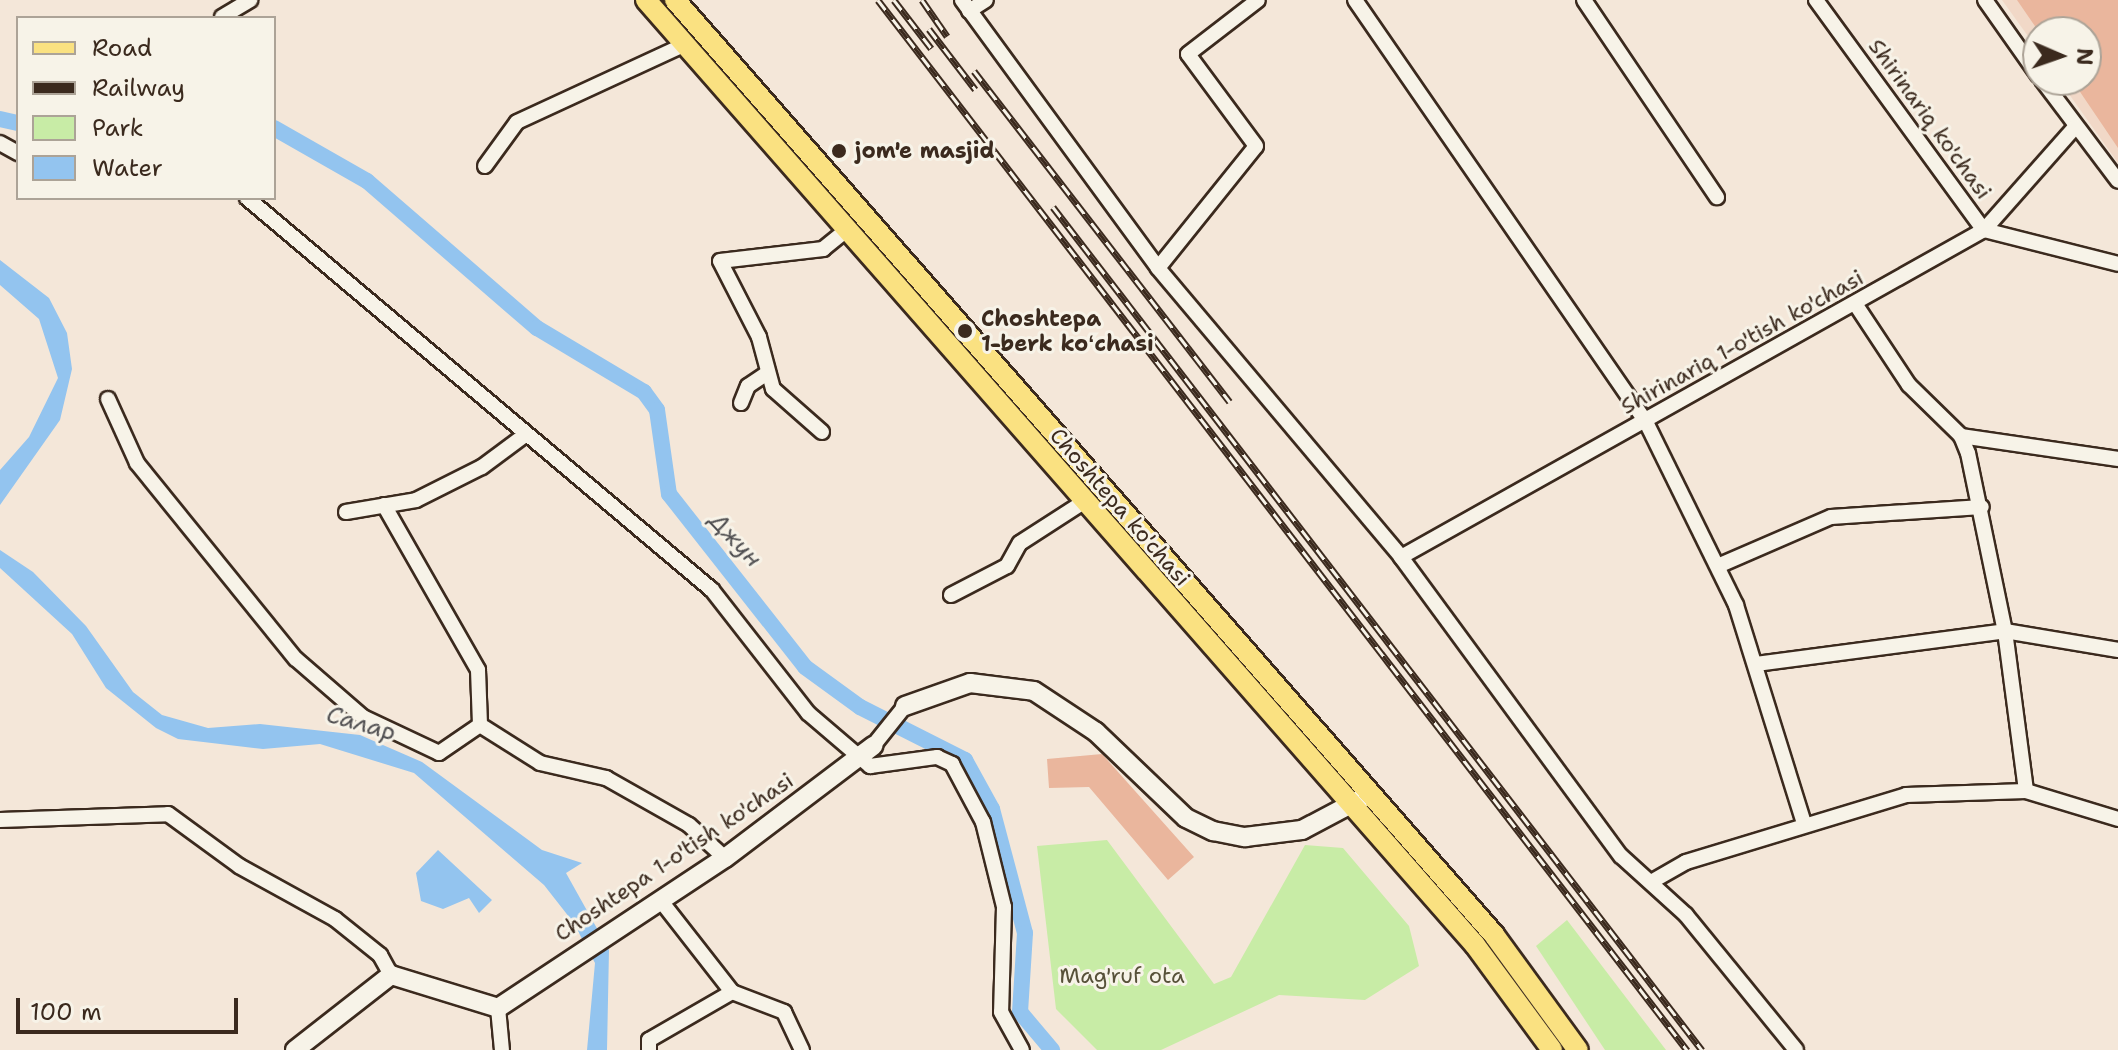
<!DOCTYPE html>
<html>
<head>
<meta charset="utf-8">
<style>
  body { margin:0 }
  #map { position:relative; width:2118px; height:1050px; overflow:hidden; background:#f4e7d9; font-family:"Shantell Sans",sans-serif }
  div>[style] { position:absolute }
  .built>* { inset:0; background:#f1d8c7 }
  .green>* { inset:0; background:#c8eca6 }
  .water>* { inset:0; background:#93c4ef }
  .canal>* { height:16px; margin:-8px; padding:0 8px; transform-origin:8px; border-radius:8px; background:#93c4ef }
  .building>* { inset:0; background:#eab69d }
  .roads { filter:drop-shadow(2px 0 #3b2a1e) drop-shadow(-2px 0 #3b2a1e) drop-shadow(0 2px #3b2a1e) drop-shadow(0 -2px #3b2a1e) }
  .street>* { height:14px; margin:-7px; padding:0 7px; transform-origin:7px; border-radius:7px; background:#f7f3e8 }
  .secondary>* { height:18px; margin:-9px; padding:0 9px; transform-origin:9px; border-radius:9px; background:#f7f3e8 }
  .primary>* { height:20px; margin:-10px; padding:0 10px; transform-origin:10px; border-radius:10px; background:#fae181 }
  .rail>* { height:7px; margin-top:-3.5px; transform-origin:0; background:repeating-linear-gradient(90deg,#f7f3e8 0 12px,#3b2a1e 0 24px); box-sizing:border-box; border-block:2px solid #3b2a1e }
  .dots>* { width:22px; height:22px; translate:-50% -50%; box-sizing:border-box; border:4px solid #f7f3e8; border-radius:50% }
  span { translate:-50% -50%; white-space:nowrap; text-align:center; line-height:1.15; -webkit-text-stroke:6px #f7f3e8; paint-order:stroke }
  .street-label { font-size:22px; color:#3b2a1e }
  .poi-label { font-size:22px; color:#3b2a1e; font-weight:700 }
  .left { translate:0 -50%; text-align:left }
  .park-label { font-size:22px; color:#575139 }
  .water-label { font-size:24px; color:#515052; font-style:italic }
  .legend { position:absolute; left:16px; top:16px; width:260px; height:184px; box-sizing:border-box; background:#f7f3e8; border:2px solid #aca397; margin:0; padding:10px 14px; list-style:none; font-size:24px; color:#3b2a1e }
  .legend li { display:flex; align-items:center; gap:16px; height:40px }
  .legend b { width:40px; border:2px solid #aca397 }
  .north { position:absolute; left:2022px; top:16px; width:80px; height:80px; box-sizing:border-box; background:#f7f3e8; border:2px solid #aca397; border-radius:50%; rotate:92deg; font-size:22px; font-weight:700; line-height:32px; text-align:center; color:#3b2a1e }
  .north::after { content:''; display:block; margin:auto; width:28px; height:36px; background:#3b2a1e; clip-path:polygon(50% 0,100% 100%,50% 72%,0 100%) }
  .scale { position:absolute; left:16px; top:998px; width:222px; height:36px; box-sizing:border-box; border:4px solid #3b2a1e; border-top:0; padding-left:10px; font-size:24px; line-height:28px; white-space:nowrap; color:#3b2a1e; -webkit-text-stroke:6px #f7f3e8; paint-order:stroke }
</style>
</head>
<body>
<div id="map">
  <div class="built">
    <div style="clip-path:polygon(2002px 0,2118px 0,2118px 163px,2059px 80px,2086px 80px,2086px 32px,2038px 32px,2038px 50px)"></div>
  </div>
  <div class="green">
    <div style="clip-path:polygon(1107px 840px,1214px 984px,1231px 977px,1305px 845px,1343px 848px,1409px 926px,1419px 966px,1365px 1000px,1279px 995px,1161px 1050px,1097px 1050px,1056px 1009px,1037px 846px)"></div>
    <div style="clip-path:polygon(1567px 920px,1666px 1050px,1605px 1050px,1536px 946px)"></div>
  </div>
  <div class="water">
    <div style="clip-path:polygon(0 260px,49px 298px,67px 333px,72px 369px,60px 420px,0 505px,0 470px,29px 437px,58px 378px,39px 319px,0 285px)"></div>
    <div style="clip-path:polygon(0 550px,33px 572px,86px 626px,133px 692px,162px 715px,208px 728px,260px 724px,360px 735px,422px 762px,542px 850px,582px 863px,566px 873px,609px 950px,607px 1050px,587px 1050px,595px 963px,573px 922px,544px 885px,414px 773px,320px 744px,263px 749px,178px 739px,156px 728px,106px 688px,72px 634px,0 568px)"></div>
    <div style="clip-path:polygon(438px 850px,492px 900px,479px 913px,469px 898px,443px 909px,421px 901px,416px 873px)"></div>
  </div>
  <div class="canal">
    <div style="left:0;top:119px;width:18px;rotate:13deg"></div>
    <div style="left:274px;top:128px;width:107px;rotate:29.7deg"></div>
    <div style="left:367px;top:181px;width:225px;rotate:40.9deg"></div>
    <div style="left:537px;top:328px;width:125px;rotate:30.9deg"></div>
    <div style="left:644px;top:392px;width:22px;rotate:54deg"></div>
    <div style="left:657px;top:410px;width:85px;rotate:81.9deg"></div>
    <div style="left:669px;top:494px;width:220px;rotate:51.8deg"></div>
    <div style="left:805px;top:667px;width:68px;rotate:36deg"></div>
    <div style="left:860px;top:707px;width:118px;rotate:26.8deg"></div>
    <div style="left:965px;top:760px;width:56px;rotate:61.1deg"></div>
    <div style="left:992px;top:809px;width:128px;rotate:75.1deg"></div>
    <div style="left:1025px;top:933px;width:79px;rotate:93.6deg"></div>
    <div style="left:1020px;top:1012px;width:50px;rotate:49.9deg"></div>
  </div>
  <div class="building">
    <div style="clip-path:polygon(2017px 0,2118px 0,2118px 148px,2072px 80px,2086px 80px,2086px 32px,2039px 32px)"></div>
    <div style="clip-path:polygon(1102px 754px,1194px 857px,1168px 880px,1089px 787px,1049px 788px,1047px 759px)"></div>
  </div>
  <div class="roads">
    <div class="street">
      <div style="left:962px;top:0;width:332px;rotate:53.8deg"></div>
      <div style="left:1158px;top:268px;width:378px;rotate:49.9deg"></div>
      <div style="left:1401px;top:557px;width:371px;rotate:53.7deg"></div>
      <div style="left:1621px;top:856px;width:88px;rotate:42.2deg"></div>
      <div style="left:1686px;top:915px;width:174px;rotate:50.8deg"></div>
      <div style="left:1355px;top:0;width:513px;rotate:55.41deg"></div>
      <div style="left:1646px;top:422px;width:204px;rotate:63.8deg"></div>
      <div style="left:1736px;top:605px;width:228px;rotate:72.7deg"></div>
      <div style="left:1584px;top:0;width:238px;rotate:56deg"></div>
      <div style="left:1816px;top:0;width:285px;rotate:53.9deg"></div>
      <div style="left:1984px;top:230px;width:138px;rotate:14.2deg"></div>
      <div style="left:1985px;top:0;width:92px;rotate:54.8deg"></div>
      <div style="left:969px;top:11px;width:20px;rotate:-33deg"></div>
      <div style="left:222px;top:17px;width:33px;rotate:-31deg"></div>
      <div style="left:2042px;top:80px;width:126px;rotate:53deg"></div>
      <div style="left:0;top:143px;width:21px;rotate:29deg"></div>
      <div style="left:485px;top:166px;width:54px;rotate:-54deg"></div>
      <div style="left:517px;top:122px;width:186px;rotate:-24.8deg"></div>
      <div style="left:247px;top:198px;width:608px;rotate:40.13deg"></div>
      <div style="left:712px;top:590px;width:156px;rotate:52deg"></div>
      <div style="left:808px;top:713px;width:82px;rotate:40.5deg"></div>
      <div style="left:870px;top:766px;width:68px;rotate:-7.7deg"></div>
      <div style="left:937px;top:757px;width:17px;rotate:25deg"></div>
      <div style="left:952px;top:764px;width:66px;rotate:61.9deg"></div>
      <div style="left:983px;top:822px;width:88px;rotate:76.1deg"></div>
      <div style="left:1004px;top:907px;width:105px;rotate:91.6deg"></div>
      <div style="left:1001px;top:1012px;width:43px;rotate:61.1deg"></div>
      <div style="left:1158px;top:268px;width:156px;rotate:-51.2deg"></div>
      <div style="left:1256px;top:146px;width:114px;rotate:-126.5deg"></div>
      <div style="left:1188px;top:54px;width:88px;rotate:-37.6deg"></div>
      <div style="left:1856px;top:305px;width:96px;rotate:56.5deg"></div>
      <div style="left:1909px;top:385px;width:73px;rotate:44.4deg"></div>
      <div style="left:1961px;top:436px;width:18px;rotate:68deg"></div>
      <div style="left:1968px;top:453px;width:182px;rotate:78.3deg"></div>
      <div style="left:2005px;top:631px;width:161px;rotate:82.5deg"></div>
      <div style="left:108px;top:399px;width:70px;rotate:65.6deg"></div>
      <div style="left:137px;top:463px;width:252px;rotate:51deg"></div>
      <div style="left:296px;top:659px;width:89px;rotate:40.9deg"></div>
      <div style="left:363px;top:717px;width:84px;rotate:25.3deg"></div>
      <div style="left:439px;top:753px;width:50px;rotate:-34.3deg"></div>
      <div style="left:741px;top:403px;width:18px;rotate:-68deg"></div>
      <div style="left:748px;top:386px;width:22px;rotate:-34deg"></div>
      <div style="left:822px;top:432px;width:65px;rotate:-138.7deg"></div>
      <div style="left:773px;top:389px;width:54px;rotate:-105.1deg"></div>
      <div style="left:759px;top:337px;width:85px;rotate:-117.2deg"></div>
      <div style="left:720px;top:261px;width:104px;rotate:-6.6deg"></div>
      <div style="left:823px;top:249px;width:27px;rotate:-39deg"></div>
      <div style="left:1961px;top:436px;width:159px;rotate:8.3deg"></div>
      <div style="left:384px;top:505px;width:190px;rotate:60.3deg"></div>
      <div style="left:478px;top:670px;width:55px;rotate:87.9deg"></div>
      <div style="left:346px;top:512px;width:71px;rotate:-9.7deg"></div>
      <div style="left:416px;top:500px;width:74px;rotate:-26.6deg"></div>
      <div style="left:482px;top:467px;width:54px;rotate:-36.7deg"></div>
      <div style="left:1401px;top:557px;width:668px;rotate:-29.29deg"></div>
      <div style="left:1984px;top:230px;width:137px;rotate:-48.5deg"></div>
      <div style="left:1720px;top:565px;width:121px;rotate:-23.4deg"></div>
      <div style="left:1831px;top:517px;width:151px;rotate:-3.8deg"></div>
      <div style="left:951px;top:595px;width:63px;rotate:-27.4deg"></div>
      <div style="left:1007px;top:566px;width:26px;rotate:-61deg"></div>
      <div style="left:1020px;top:543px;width:74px;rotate:-32.8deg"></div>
      <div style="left:1756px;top:664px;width:251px;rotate:-7.5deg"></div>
      <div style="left:2005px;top:631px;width:115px;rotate:9.5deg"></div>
      <div style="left:480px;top:725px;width:71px;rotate:32.3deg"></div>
      <div style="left:540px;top:763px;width:68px;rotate:12.8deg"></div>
      <div style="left:606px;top:778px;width:95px;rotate:29.5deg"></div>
      <div style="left:689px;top:825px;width:49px;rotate:42.5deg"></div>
      <div style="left:873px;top:746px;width:51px;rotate:-51.3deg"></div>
      <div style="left:0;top:820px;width:168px;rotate:-2deg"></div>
      <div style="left:168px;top:814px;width:88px;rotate:36.2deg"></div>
      <div style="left:239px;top:866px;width:110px;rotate:28.9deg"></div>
      <div style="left:335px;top:919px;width:58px;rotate:38.7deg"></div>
      <div style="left:380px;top:955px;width:23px;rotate:61deg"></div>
      <div style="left:1651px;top:882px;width:40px;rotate:-29.7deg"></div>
      <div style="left:1686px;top:862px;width:230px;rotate:-16.9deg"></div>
      <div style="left:1906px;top:795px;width:120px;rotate:-1.9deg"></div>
      <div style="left:2026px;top:791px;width:96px;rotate:16.9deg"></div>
      <div style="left:661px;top:901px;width:115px;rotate:52deg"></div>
      <div style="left:732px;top:992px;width:56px;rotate:21deg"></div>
      <div style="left:784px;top:1012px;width:42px;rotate:64.7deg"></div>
      <div style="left:498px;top:1008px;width:42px;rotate:84.6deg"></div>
      <div style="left:649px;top:1050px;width:10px;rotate:-90deg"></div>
      <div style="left:649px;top:1040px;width:96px;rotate:-30deg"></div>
    </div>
    <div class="secondary">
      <div style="left:905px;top:706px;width:69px;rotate:-19.5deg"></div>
      <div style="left:970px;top:683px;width:64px;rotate:7.1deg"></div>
      <div style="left:1034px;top:691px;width:74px;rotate:33.5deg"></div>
      <div style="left:1096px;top:732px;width:124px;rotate:43.7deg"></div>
      <div style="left:1186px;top:818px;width:30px;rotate:26deg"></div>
      <div style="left:1213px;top:831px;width:33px;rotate:11deg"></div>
      <div style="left:1245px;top:837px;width:57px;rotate:-7deg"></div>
      <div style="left:1302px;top:830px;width:75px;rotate:-27.9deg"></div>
      <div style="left:295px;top:1050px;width:122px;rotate:-38deg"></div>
      <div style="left:391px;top:975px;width:112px;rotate:17.1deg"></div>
      <div style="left:498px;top:1008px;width:272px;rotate:-33.5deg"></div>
      <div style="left:725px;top:858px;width:186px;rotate:-37.1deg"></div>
    </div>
    <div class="primary">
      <div style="left:646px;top:0;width:1257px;rotate:48.74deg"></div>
      <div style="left:1475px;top:945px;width:130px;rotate:53.7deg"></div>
      <div style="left:675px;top:0;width:1243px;rotate:48.78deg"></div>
      <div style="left:1494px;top:935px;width:142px;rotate:53.9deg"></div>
    </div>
  </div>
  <div class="rail">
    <div style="left:878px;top:0;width:1326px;rotate:52.39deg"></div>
    <div style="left:894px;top:0;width:61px;rotate:52.4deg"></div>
    <div style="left:922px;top:0;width:44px;rotate:55.2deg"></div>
    <div style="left:929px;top:29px;width:76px;rotate:52.5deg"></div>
    <div style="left:974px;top:71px;width:418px;rotate:52.3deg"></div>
    <div style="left:1053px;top:207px;width:1064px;rotate:52.41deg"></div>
  </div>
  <div class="dots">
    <div style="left:839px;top:151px;background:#3b2a1e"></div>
    <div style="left:965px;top:331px;background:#3b2a1e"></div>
  </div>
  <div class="street-label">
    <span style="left:1930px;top:119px;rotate:54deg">Shirinariq ko'chasi</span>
    <span style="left:1742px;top:342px;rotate:-29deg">Shirinariq 1-o'tish ko'chasi</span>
    <span style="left:1120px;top:507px;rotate:49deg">Choshtepa ko'chasi</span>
    <span style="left:674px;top:857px;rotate:-34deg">Choshtepa 1-o'tish ko'chasi</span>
  </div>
  <div class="poi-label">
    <span class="left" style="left:855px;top:151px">jom'e masjid</span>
    <span class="left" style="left:981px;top:331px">Choshtepa<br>1-berk koʻchasi</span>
  </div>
  <div class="park-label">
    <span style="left:1122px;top:976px">Mag'ruf ota</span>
  </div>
  <div class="water-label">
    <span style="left:735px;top:540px;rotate:47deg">Джун</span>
    <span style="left:361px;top:724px;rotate:16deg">Салар</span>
  </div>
  <ul class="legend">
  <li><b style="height:10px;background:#fae181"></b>Road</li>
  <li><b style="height:10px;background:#3b2a1e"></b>Railway</li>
  <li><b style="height:22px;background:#c8eca6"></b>Park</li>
  <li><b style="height:22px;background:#93c4ef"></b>Water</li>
  </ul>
  <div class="north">N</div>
  <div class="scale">100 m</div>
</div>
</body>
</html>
